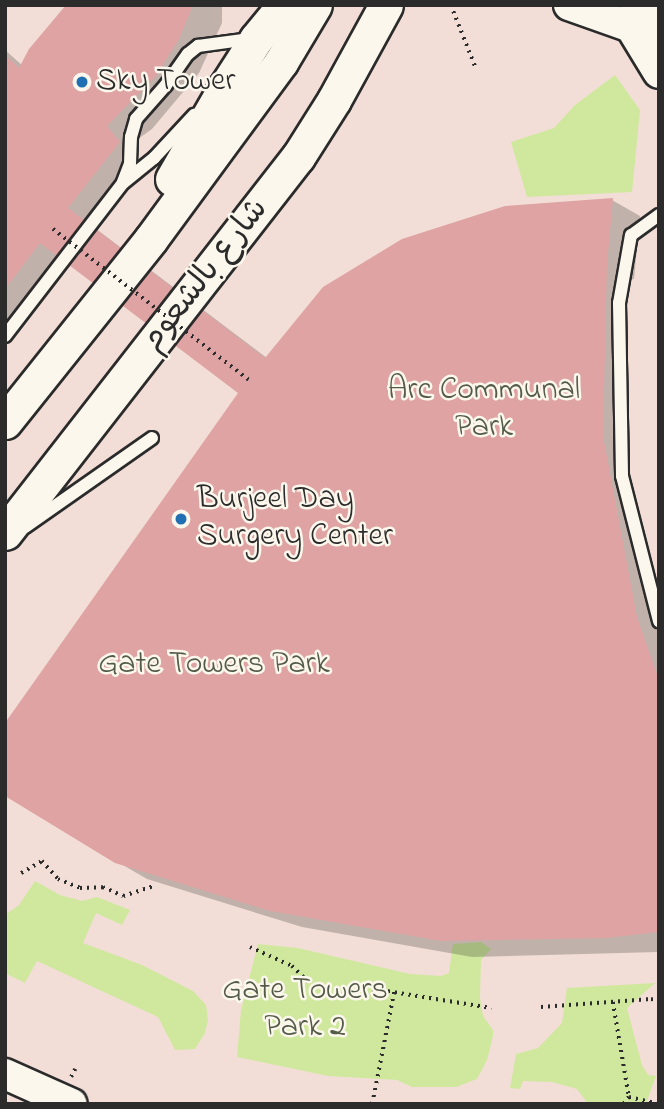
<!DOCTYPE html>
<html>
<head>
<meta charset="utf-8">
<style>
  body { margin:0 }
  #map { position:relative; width:664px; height:1109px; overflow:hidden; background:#f2ded6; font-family:"Indie Flower","Playpen Sans Arabic",sans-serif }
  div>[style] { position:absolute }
  .green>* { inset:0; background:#d0e89e }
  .shadow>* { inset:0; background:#0003 }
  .building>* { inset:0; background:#dea3a2 }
  .path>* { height:3.5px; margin-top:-1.75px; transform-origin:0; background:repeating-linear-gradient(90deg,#2b2b2b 0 2px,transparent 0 7px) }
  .roads { filter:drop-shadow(2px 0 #2b2b2b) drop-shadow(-2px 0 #2b2b2b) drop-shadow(0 2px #2b2b2b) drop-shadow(0 -2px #2b2b2b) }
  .service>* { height:12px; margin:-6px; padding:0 6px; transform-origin:6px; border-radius:6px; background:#fbf7ec }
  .tertiary>* { height:30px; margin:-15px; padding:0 15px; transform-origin:15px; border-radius:15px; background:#fbf7ec }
  .secondary>* { height:33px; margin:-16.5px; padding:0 16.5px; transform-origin:16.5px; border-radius:16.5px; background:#fbf7ec }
  .path-bridge>* { height:3.5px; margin-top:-1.75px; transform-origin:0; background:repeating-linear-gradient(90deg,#2b2b2b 0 2px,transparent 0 7px) }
  .dots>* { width:19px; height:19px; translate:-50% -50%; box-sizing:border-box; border:4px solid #fbf7ec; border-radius:50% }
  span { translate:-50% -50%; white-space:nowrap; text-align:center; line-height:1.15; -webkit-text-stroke:5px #fbf7ec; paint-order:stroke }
  .poi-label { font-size:32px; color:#2b2b2b }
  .left { translate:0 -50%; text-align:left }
  .street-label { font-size:32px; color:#2b2b2b }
  .park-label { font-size:32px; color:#545a48 }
  .frame { position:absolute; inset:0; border:7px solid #2b2b2b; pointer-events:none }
</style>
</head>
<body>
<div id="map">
  <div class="green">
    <div style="clip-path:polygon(615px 75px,640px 110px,632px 192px,527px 197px,511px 142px,554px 128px,575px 105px)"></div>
    <div style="clip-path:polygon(35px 881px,60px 895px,82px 901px,97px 897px,130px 910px,122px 925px,96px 913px,83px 943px,142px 965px,193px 991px,206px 1005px,208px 1020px,205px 1033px,195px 1049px,175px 1050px,158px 1017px,37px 961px,25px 983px,5px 973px,5px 915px,19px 905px)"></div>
    <div style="clip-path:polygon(481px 942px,491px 949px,481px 960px,480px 998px,483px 1016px,493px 1030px,493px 1036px,487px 1060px,477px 1079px,456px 1087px,412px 1087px,397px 1080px,328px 1076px,237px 1057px,241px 1010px,258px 944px,298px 948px,410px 974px,441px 976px,449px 973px,453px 944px)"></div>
    <div style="clip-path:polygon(655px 983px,627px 1008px,642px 1065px,648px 1075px,656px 1076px,646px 1104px,588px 1104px,577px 1089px,552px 1082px,523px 1081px,520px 1089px,510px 1088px,516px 1054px,538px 1048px,562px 1023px,567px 988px)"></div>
  </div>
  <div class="shadow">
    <div style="clip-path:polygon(69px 5px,222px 5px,222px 23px,199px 73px,152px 129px,131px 144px,139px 154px,87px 222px,267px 358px,612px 200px,640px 216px,634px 279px,626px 280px,623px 448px,659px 632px,659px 952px,472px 957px,302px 927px,147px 879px,116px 861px,242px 394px,60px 256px,5px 327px,5px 50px,23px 66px)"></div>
  </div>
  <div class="building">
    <div style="clip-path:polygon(66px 5px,193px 5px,179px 39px,156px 76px,107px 126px,120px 142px,68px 208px,265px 358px,323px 287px,402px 239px,505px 206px,613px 198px,607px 264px,603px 436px,637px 617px,659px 680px,659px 932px,606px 938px,441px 941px,270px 911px,115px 863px,5px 796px,5px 723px,238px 393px,40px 243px,5px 289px,5px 55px,19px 68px,29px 49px)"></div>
  </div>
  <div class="path">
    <div style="left:451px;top:5px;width:66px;rotate:68.5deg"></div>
    <div style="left:21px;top:873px;width:24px;rotate:-30deg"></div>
    <div style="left:42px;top:861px;width:24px;rotate:48deg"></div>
    <div style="left:58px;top:879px;width:24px;rotate:22deg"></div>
    <div style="left:80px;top:888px;width:23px;rotate:-2deg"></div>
    <div style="left:103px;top:887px;width:22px;rotate:24deg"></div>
    <div style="left:123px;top:896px;width:32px;rotate:-18deg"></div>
    <div style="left:250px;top:947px;width:46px;rotate:24.3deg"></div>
    <div style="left:292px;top:966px;width:30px;rotate:44deg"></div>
    <div style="left:351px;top:992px;width:23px;rotate:-7deg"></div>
    <div style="left:374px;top:989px;width:119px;rotate:9.2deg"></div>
    <div style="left:613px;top:1002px;width:96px;rotate:80.4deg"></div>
    <div style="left:629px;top:1097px;width:9px;rotate:126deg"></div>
    <div style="left:541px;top:1007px;width:110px;rotate:-4.2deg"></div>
    <div style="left:651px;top:999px;width:8px;rotate:14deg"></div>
    <div style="left:71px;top:1077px;width:9px;rotate:-63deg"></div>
    <div style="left:629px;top:1097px;width:31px;rotate:13deg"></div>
    <div style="left:372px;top:1104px;width:114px;rotate:-78.9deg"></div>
  </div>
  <div class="roads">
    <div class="service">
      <div style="left:123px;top:182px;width:19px;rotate:-69deg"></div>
      <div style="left:130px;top:164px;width:27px;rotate:-88deg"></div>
      <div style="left:131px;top:137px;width:19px;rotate:-74deg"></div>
      <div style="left:136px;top:119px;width:45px;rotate:-48.6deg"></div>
      <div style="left:166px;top:85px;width:38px;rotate:-55deg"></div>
      <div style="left:188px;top:54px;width:13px;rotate:-39deg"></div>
      <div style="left:198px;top:46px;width:51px;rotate:-7.8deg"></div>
      <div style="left:659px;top:215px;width:34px;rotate:144deg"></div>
      <div style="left:631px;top:235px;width:69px;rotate:100deg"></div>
      <div style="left:619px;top:303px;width:173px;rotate:89deg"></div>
      <div style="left:622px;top:476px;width:150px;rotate:75.7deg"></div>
      <div style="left:5px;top:336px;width:193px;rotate:-52.4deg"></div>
      <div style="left:123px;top:183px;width:40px;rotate:-39deg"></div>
      <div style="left:154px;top:158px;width:59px;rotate:-47.1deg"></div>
      <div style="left:25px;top:527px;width:155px;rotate:-35deg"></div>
    </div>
    <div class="tertiary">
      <div style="left:569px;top:5px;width:96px;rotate:19.6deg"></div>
      <div style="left:5px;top:1074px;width:73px;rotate:24.1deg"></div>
    </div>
    <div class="secondary">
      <div style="left:636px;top:5px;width:24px;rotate:19deg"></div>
      <div style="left:634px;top:30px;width:48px;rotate:58.6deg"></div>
      <div style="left:172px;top:179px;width:108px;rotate:-59.9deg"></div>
      <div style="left:226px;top:86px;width:56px;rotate:-57.4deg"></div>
      <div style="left:256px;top:39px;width:44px;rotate:-50.5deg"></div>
      <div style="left:5px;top:422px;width:234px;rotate:-51.4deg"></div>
      <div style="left:151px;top:239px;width:220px;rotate:-53.7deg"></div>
      <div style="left:281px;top:62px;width:66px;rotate:-59.2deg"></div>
      <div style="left:5px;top:533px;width:477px;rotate:-52.1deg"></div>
      <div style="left:298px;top:157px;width:67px;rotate:-57.7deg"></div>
      <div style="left:334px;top:100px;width:108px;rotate:-61.3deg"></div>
    </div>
  </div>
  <div class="path-bridge">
    <div style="left:53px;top:229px;width:247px;rotate:37.6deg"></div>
  </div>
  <div class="dots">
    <div style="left:82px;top:82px;background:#1f6fb2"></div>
    <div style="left:181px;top:519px;background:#1f6fb2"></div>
  </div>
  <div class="poi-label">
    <span class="left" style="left:96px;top:82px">Sky Tower</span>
    <span class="left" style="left:197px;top:519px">Burjeel Day<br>Surgery Center</span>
  </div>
  <div class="street-label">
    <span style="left:206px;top:276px;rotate:-52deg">شارع بالشعوم</span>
  </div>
  <div class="park-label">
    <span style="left:484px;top:410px">Arc Communal<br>Park</span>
    <span style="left:214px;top:665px">Gate Towers Park</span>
    <span style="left:305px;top:1010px">Gate Towers<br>Park 2</span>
  </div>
  <div class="frame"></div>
</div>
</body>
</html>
